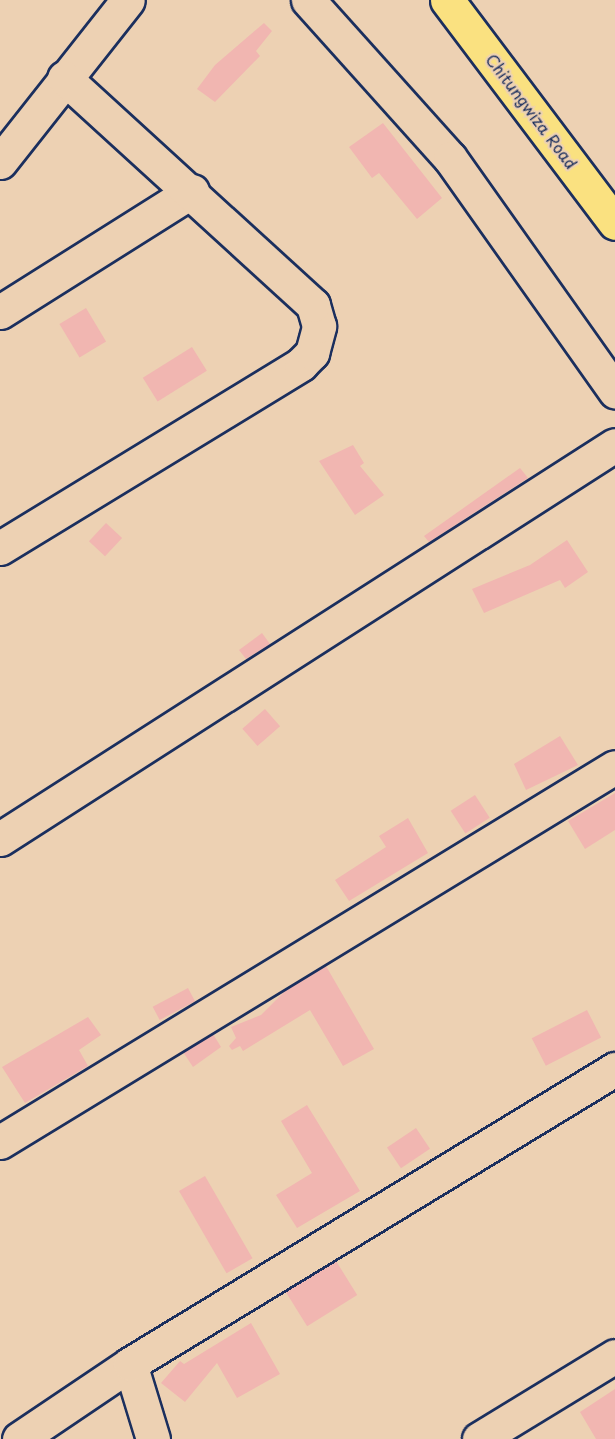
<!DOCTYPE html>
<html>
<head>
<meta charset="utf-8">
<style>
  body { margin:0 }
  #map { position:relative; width:615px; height:1439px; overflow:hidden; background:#edd1b3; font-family:"Playpen Sans",sans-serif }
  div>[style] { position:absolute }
  .building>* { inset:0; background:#f1b6b1; transform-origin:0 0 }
  .roads { filter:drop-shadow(2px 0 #1b2f5e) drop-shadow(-2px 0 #1b2f5e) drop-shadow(0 2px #1b2f5e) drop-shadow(0 -2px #1b2f5e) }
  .minor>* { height:33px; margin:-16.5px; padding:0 16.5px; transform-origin:16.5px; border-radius:16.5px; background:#edd1b3 }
  .major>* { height:33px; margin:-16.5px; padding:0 16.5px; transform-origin:16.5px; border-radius:16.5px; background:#fae180 }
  span { translate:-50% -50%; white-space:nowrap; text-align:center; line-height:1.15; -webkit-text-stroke:4.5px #edd1b3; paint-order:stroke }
  .street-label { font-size:16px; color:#1b2f5e }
</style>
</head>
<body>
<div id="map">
  <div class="building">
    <div style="clip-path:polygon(264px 23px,272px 31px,256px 51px,260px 56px,215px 102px,197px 89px,215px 65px)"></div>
    <div style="clip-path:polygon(383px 123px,442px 198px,417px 219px,379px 173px,372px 178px,349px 147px)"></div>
    <div style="left:86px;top:308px;width:39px;height:31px;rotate:59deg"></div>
    <div style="left:192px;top:347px;width:28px;height:58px;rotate:58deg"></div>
    <div style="clip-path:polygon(353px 445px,364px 463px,360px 466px,384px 495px,355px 515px,319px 461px)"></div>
    <div style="clip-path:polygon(520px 468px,528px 478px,429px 542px,424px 536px)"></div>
    <div style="left:106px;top:523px;width:22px;height:25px;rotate:43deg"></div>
    <div style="clip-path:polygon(567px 540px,588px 572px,565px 588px,560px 580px,484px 613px,472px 589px,530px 565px)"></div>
    <div style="clip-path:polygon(262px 633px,270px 644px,246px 659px,239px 650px)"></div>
    <div style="left:265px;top:709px;width:23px;height:30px;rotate:49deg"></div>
    <div style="clip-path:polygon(560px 736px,578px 765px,526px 790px,514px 764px)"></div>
    <div style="clip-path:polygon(615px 793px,615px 830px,585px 849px,568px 821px)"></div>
    <div style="left:475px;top:795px;width:27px;height:29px;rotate:57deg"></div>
    <div style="clip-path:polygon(408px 818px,428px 853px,349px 901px,335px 880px,386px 847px,379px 836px)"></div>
    <div style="clip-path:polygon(326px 966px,374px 1049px,343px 1066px,310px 1010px,243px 1051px,240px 1046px,232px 1050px,229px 1046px,236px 1038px,231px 1027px,261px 1015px,288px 988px)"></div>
    <div style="left:188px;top:988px;width:15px;height:40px;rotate:62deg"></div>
    <div style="left:587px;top:1010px;width:31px;height:62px;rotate:63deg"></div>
    <div style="clip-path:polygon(88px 1017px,101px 1035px,79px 1050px,88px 1066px,25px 1103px,2px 1067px)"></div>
    <div style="clip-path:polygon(213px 1034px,221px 1047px,193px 1067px,183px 1052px)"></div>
    <div style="clip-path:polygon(307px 1105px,360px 1191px,297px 1228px,276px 1195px,312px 1173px,281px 1121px)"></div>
    <div style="left:416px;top:1128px;width:25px;height:35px;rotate:56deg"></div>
    <div style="left:205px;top:1176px;width:95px;height:30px;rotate:60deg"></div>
    <div style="left:336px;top:1261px;width:40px;height:59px;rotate:58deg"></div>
    <div style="clip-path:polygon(251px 1323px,280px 1374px,237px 1398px,217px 1363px,185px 1402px,161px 1383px,180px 1361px,184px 1364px)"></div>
    <div style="clip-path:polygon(615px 1389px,615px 1439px,596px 1439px,580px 1412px)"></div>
  </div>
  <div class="roads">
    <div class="minor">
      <div style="left:308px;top:0;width:212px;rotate:48.1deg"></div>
      <div style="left:450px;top:158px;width:286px;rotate:54.7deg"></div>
      <div style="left:0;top:162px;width:206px;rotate:-51.7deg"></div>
      <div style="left:0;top:312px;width:227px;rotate:-32.2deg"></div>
      <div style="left:0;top:548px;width:353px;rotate:-31.4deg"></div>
      <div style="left:301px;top:364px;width:16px;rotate:-45deg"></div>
      <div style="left:312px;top:353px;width:28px;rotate:-75deg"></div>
      <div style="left:319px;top:326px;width:22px;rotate:-106deg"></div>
      <div style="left:313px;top:305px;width:337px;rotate:-137.6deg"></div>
      <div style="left:0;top:839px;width:730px;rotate:-32.65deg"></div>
      <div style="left:0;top:1142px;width:720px;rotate:-31.37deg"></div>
      <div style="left:19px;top:1439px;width:134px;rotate:-34deg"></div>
      <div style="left:153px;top:1439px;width:78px;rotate:-107deg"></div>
      <div style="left:130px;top:1364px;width:568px;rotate:-31.31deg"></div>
      <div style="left:479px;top:1439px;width:159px;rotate:-31.4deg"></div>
    </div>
    <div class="major">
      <div style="left:447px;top:0;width:279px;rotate:53deg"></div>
    </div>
  </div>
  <div class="street-label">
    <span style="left:532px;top:111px;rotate:53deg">Chitungwiza Road</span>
  </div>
</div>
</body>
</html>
